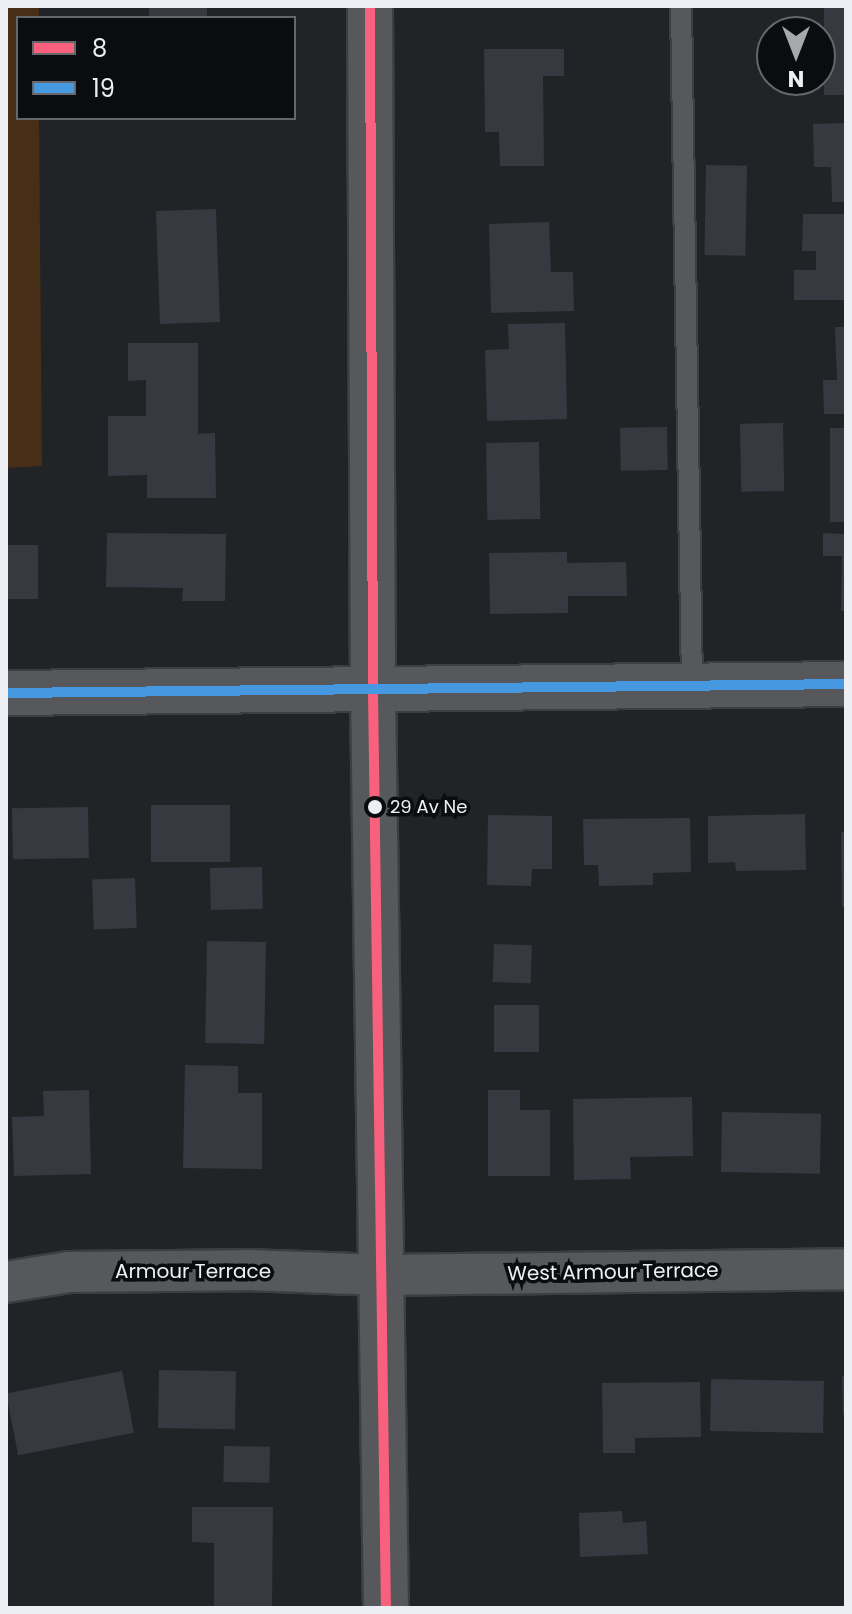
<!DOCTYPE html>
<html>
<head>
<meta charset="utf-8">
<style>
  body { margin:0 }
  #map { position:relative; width:852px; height:1614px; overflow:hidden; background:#222327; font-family:Poppins,sans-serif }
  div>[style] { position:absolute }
  .green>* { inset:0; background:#462e17 }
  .building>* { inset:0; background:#363940; transform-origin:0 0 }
  .roads { filter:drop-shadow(2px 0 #3d3e41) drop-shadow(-2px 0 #3d3e41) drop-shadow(0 2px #3d3e41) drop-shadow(0 -2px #3d3e41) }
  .service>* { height:20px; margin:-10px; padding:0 10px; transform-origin:10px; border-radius:10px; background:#56585b }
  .minor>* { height:40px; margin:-20px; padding:0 20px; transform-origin:20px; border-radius:20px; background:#56585b }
  .tertiary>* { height:44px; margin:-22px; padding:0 22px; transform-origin:22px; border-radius:22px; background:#56585b }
  .secondary>* { height:44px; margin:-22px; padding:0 22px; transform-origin:22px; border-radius:22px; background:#56585b }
  .bus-1>* { height:10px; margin:-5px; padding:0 5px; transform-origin:5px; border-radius:5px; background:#f8607d }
  .bus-2>* { height:10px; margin:-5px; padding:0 5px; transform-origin:5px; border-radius:5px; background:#4699e1 }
  .dots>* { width:22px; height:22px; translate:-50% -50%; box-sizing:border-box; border:4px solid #0a0c0f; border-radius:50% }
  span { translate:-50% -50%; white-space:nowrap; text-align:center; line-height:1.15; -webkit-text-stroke:7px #0a0c0f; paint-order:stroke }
  .bus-label { font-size:18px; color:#edeff4 }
  .left { translate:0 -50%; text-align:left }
  .street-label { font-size:20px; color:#edeff4 }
  .frame { position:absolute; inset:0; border:8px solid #edeff4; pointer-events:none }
  .legend { position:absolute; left:16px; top:16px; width:280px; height:104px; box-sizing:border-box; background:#0a0c0f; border:2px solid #65676b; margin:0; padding:10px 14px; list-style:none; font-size:24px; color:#edeff4 }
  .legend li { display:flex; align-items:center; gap:16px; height:40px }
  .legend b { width:40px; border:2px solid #65676b }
  .north { position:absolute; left:756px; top:16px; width:80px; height:80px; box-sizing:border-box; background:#0a0c0f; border:2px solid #65676b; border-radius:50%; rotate:180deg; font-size:22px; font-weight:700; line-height:32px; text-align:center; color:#edeff4 }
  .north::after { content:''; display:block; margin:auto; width:28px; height:36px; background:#a6a8ac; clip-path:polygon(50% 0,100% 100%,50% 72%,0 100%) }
</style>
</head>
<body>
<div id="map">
  <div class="green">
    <div style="clip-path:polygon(6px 6px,39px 6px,39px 18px,18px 18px,18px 118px,39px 118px,42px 466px,6px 468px)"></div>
  </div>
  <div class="building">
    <div style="left:149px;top:6px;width:58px;height:12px"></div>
    <div style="left:824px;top:6px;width:22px;height:89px"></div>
    <div style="clip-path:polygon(484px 49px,564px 49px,564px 76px,543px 76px,544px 166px,500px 166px,499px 132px,485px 132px)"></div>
    <div style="clip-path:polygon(846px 123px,846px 202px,832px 202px,831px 167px,814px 167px,813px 124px)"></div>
    <div style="left:706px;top:165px;width:41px;height:90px;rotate:1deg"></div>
    <div style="left:216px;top:209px;width:113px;height:60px;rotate:88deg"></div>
    <div style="clip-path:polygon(803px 214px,846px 214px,846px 300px,794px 300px,794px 270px,816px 270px,816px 251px,802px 251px)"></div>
    <div style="clip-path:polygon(549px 222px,551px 272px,573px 272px,574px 311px,491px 313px,489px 224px)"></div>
    <div style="clip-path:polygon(565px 323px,567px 419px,487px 421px,485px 350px,509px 349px,508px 324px)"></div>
    <div style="clip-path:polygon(835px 327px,846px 327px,846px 414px,824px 414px,823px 380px,837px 380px)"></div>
    <div style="clip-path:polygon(128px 343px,198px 343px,198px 434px,215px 433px,216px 498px,147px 498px,147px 475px,108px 476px,108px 416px,146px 416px,146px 380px,128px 381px)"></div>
    <div style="left:783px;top:423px;width:68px;height:43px;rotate:89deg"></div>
    <div style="left:667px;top:427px;width:43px;height:47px;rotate:89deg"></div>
    <div style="left:830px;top:428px;width:16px;height:94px"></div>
    <div style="left:539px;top:442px;width:77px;height:53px;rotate:89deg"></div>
    <div style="clip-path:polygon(107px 533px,226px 534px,225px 601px,182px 601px,183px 588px,106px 587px)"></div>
    <div style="clip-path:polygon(823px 533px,846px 534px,846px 611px,841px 611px,842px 556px,823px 556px)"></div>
    <div style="left:6px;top:545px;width:32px;height:54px"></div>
    <div style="clip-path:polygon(567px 552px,567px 563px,626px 562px,627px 596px,568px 596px,568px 613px,490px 614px,489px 553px)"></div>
    <div style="left:230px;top:805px;width:57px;height:79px;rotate:90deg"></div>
    <div style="left:88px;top:807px;width:51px;height:76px;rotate:89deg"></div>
    <div style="clip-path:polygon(805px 814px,806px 870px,736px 871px,735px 862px,708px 863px,708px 816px)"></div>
    <div style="clip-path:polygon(488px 815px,552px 816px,552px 869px,532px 869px,531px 886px,487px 885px)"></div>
    <div style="clip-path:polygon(690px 818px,691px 872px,653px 873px,653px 885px,599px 886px,598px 865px,584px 865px,583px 819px)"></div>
    <div style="clip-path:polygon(841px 832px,846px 832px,846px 907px,842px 907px)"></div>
    <div style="left:262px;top:867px;width:42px;height:52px;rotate:89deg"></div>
    <div style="left:135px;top:878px;width:50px;height:43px;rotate:88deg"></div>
    <div style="left:207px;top:941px;width:59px;height:102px;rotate:1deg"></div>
    <div style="left:494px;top:944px;width:38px;height:38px;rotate:2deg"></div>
    <div style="left:494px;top:1005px;width:45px;height:47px"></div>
    <div style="clip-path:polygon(185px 1065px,238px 1066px,238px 1093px,262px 1093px,262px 1169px,183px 1168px)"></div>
    <div style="clip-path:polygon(89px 1090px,91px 1174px,14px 1176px,12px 1117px,44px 1116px,43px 1091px)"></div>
    <div style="clip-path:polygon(488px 1090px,520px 1090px,520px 1110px,550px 1110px,550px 1176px,488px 1176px)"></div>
    <div style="clip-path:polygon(692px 1097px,693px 1156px,630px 1157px,631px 1179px,574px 1180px,573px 1099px)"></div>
    <div style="left:722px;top:1112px;width:99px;height:60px;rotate:1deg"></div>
    <div style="left:159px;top:1370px;width:77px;height:58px;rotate:1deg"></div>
    <div style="left:122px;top:1371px;width:63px;height:118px;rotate:79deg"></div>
    <div style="clip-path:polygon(842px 1376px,846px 1376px,846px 1415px,843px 1415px)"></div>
    <div style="left:711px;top:1379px;width:113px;height:52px;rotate:1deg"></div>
    <div style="clip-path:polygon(700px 1382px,701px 1437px,635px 1438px,635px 1453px,603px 1453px,602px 1383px)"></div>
    <div style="left:224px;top:1446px;width:46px;height:36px;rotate:1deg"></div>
    <div style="clip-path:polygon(192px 1507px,273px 1507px,272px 1608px,214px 1608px,214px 1543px,192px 1542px)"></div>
    <div style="clip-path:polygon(622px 1511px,623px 1523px,646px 1521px,648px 1554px,580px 1557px,579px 1513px)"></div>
  </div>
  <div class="roads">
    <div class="service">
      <div style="left:681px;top:6px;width:681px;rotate:89.07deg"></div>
    </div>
    <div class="minor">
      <div style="left:6px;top:1282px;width:64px;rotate:-9deg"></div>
      <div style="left:69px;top:1272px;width:178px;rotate:-0.6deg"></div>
      <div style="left:247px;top:1270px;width:134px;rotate:2.1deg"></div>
      <div style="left:381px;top:1275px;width:465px;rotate:-0.7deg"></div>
    </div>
    <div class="tertiary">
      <div style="left:6px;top:693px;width:840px;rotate:-0.61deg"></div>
    </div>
    <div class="secondary">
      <div style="left:370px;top:6px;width:686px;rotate:89.75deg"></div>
      <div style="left:373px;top:692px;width:916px;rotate:89.19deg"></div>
    </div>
  </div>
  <div class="bus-1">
    <div style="left:370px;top:6px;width:686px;rotate:89.75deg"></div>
    <div style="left:373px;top:692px;width:916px;rotate:89.19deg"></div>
  </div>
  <div class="bus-2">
    <div style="left:6px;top:693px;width:840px;rotate:-0.61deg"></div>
  </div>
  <div class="dots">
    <div style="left:375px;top:807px;background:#edeff4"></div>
  </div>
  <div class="bus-label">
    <span class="left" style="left:390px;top:807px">29 Av Ne</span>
  </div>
  <div class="street-label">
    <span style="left:193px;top:1271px">Armour Terrace</span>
    <span style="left:613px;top:1272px;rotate:-1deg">West Armour Terrace</span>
  </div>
  <div class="frame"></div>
  <ul class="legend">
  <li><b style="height:10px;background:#f8607d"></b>8</li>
  <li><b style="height:10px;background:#4699e1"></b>19</li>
  </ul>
  <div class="north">N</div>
</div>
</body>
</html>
